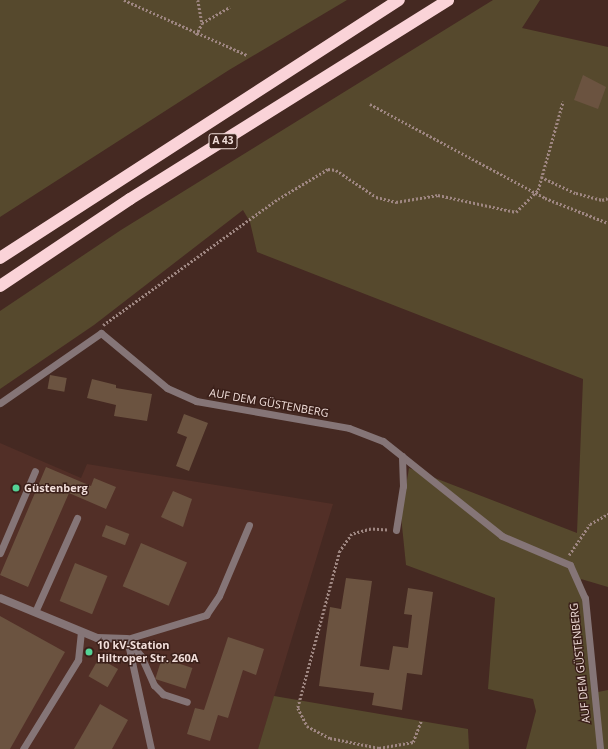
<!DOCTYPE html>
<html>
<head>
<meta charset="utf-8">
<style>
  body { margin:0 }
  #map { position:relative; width:608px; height:749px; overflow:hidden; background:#452922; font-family:"Open Sans",sans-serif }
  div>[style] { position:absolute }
  .built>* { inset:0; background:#522f27 }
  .green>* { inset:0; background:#56492d }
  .building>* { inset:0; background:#6b5340; transform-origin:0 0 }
  .path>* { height:2.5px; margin-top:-1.25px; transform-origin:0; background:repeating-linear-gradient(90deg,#9f8782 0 2px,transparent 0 4px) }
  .service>* { height:7px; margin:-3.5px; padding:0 3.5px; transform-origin:3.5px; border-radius:3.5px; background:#857577 }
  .minor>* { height:8px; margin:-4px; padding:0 4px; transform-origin:4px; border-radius:4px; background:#857577 }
  .motorway>* { height:12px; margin:-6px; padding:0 6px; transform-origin:6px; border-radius:6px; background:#fad3d8 }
  .dots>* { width:11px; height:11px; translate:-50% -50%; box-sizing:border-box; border:2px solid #3a1f19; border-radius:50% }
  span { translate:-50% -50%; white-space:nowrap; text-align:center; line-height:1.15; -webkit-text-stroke:3px #3a1f19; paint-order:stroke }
  .shield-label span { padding:1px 3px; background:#3a1f19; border:1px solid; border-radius:3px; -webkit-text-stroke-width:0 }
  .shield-label { font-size:10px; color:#f1deda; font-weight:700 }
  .street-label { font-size:11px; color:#f1deda }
  .poi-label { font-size:11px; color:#f1deda; font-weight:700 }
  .left { translate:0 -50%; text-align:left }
</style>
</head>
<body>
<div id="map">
  <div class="built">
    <div style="clip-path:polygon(0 443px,81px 478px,87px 464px,333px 504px,258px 749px,0 749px)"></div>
  </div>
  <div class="green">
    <div style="clip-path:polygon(0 0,347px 0,229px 70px,0 217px)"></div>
    <div style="clip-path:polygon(493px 0,540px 0,522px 28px,608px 47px,608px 587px,581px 579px,593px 693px,608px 690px,608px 749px,526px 749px,536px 711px,533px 699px,488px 689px,495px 598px,406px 565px,401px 516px,409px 468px,577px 533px,583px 379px,257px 252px,250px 222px,243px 210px,94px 325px,0 389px,0 311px,121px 230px)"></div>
    <div style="clip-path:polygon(274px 696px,468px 729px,469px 749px,258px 749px)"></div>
  </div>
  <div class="building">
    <div style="clip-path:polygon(583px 75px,606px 87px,598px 109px,574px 100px)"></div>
    <div style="left:50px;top:375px;width:17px;height:14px;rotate:10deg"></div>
    <div style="clip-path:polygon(92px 379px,116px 385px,116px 388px,152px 394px,147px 421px,114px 416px,116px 405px,87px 398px)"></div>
    <div style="clip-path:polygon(184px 414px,208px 423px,189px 471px,176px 466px,187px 437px,177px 433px)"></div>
    <div style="clip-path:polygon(46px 467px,91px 486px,94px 478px,116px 487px,106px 509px,69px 493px,28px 587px,0 575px)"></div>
    <div style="clip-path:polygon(173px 491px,192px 499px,183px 527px,161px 517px)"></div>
    <div style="left:106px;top:525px;width:25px;height:12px;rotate:21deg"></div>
    <div style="left:141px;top:543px;width:50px;height:47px;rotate:23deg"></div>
    <div style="left:75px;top:563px;width:35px;height:41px;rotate:22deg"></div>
    <div style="clip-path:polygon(346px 578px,372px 581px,360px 666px,389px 670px,393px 646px,408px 648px,412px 615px,404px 614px,408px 588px,433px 592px,422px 675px,407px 673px,402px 710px,372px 705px,374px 693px,319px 686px,330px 607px,341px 609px)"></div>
    <div style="clip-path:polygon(0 616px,65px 652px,10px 749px,0 749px)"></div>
    <div style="clip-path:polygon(228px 637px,264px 649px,256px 675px,243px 670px,228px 718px,218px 715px,210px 741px,187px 734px,195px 708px,204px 710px)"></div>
    <div style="left:99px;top:658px;width:22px;height:21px;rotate:30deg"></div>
    <div style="left:162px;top:658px;width:32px;height:22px;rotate:18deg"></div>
    <div style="clip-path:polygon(100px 704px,128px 720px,112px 749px,74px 749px)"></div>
  </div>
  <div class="path">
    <div style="left:124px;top:0;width:135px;rotate:24.1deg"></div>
    <div style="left:198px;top:0;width:23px;rotate:80deg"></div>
    <div style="left:196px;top:35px;width:13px;rotate:-63deg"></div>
    <div style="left:202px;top:23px;width:32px;rotate:-30deg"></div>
    <div style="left:370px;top:104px;width:199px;rotate:28.2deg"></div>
    <div style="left:545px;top:198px;width:68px;rotate:21.6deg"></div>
    <div style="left:541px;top:177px;width:38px;rotate:25deg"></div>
    <div style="left:576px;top:193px;width:27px;rotate:15deg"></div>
    <div style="left:602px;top:200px;width:6px;rotate:-18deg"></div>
    <div style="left:103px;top:325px;width:216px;rotate:-35.8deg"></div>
    <div style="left:278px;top:199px;width:58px;rotate:-31deg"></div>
    <div style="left:328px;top:169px;width:8px;rotate:7deg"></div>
    <div style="left:336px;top:170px;width:48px;rotate:34deg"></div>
    <div style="left:376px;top:197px;width:21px;rotate:14deg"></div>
    <div style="left:396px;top:202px;width:43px;rotate:-9.5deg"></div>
    <div style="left:438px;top:195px;width:80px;rotate:12.3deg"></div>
    <div style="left:516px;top:212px;width:31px;rotate:-45deg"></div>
    <div style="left:538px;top:190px;width:92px;rotate:-74.3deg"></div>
    <div style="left:387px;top:530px;width:16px;rotate:-176deg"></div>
    <div style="left:371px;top:529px;width:20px;rotate:165deg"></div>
    <div style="left:352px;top:534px;width:21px;rotate:125deg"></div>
    <div style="left:340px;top:551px;width:163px;rotate:105deg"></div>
    <div style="left:298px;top:708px;width:20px;rotate:63deg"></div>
    <div style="left:307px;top:726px;width:26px;rotate:28deg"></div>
    <div style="left:330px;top:738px;width:50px;rotate:11.5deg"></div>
    <div style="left:379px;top:748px;width:35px;rotate:-10deg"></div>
    <div style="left:413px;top:742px;width:22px;rotate:-69deg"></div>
    <div style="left:569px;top:555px;width:37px;rotate:-56deg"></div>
    <div style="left:590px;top:524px;width:21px;rotate:-29deg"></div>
  </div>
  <div class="service">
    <div style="left:0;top:403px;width:123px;rotate:-34.7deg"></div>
    <div style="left:101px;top:333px;width:86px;rotate:39.8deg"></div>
    <div style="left:167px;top:388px;width:32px;rotate:24deg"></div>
    <div style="left:196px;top:401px;width:155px;rotate:10deg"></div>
    <div style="left:349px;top:428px;width:36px;rotate:21deg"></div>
    <div style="left:383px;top:441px;width:152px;rotate:38.6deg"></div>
    <div style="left:502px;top:536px;width:74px;rotate:23.1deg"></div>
    <div style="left:570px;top:565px;width:36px;rotate:66deg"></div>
    <div style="left:585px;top:598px;width:152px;rotate:84.3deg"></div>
    <div style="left:396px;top:530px;width:45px;rotate:-81deg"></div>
    <div style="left:403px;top:486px;width:30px;rotate:-92deg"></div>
    <div style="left:0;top:553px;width:89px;rotate:-66.9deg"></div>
    <div style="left:35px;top:612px;width:103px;rotate:-65.9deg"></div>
    <div style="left:127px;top:639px;width:83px;rotate:-16.9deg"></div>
    <div style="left:206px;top:615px;width:23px;rotate:-56deg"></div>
    <div style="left:219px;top:596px;width:77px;rotate:-67.1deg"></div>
    <div style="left:127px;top:639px;width:113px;rotate:77.7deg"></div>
    <div style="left:128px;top:640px;width:21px;rotate:51deg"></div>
    <div style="left:141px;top:656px;width:32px;rotate:66deg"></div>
    <div style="left:154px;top:685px;width:13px;rotate:45deg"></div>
    <div style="left:163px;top:694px;width:25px;rotate:18deg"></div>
    <div style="left:23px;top:749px;width:105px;rotate:-58.3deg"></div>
    <div style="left:78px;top:660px;width:27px;rotate:-84deg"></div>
  </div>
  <div class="minor">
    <div style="left:0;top:598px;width:105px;rotate:22.4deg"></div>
    <div style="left:97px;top:638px;width:30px;rotate:2deg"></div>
  </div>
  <div class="motorway">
    <div style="left:0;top:258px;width:475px;rotate:-32.9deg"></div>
    <div style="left:0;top:286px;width:156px;rotate:-33.8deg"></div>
    <div style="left:130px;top:199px;width:375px;rotate:-32deg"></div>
  </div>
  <div class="dots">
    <div style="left:16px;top:488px;background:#54d396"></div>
    <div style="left:89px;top:652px;background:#54d396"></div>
  </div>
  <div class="shield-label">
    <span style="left:223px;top:141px">A 43</span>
  </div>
  <div class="street-label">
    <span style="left:269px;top:403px;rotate:10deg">AUF DEM GÜSTENBERG</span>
    <span style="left:580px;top:663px;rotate:-96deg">AUF DEM GÜSTENBERG</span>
  </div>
  <div class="poi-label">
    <span class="left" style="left:24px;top:488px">Güstenberg</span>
    <span class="left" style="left:97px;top:652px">10 kV-Station<br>Hiltroper Str. 260A</span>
  </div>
</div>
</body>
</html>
